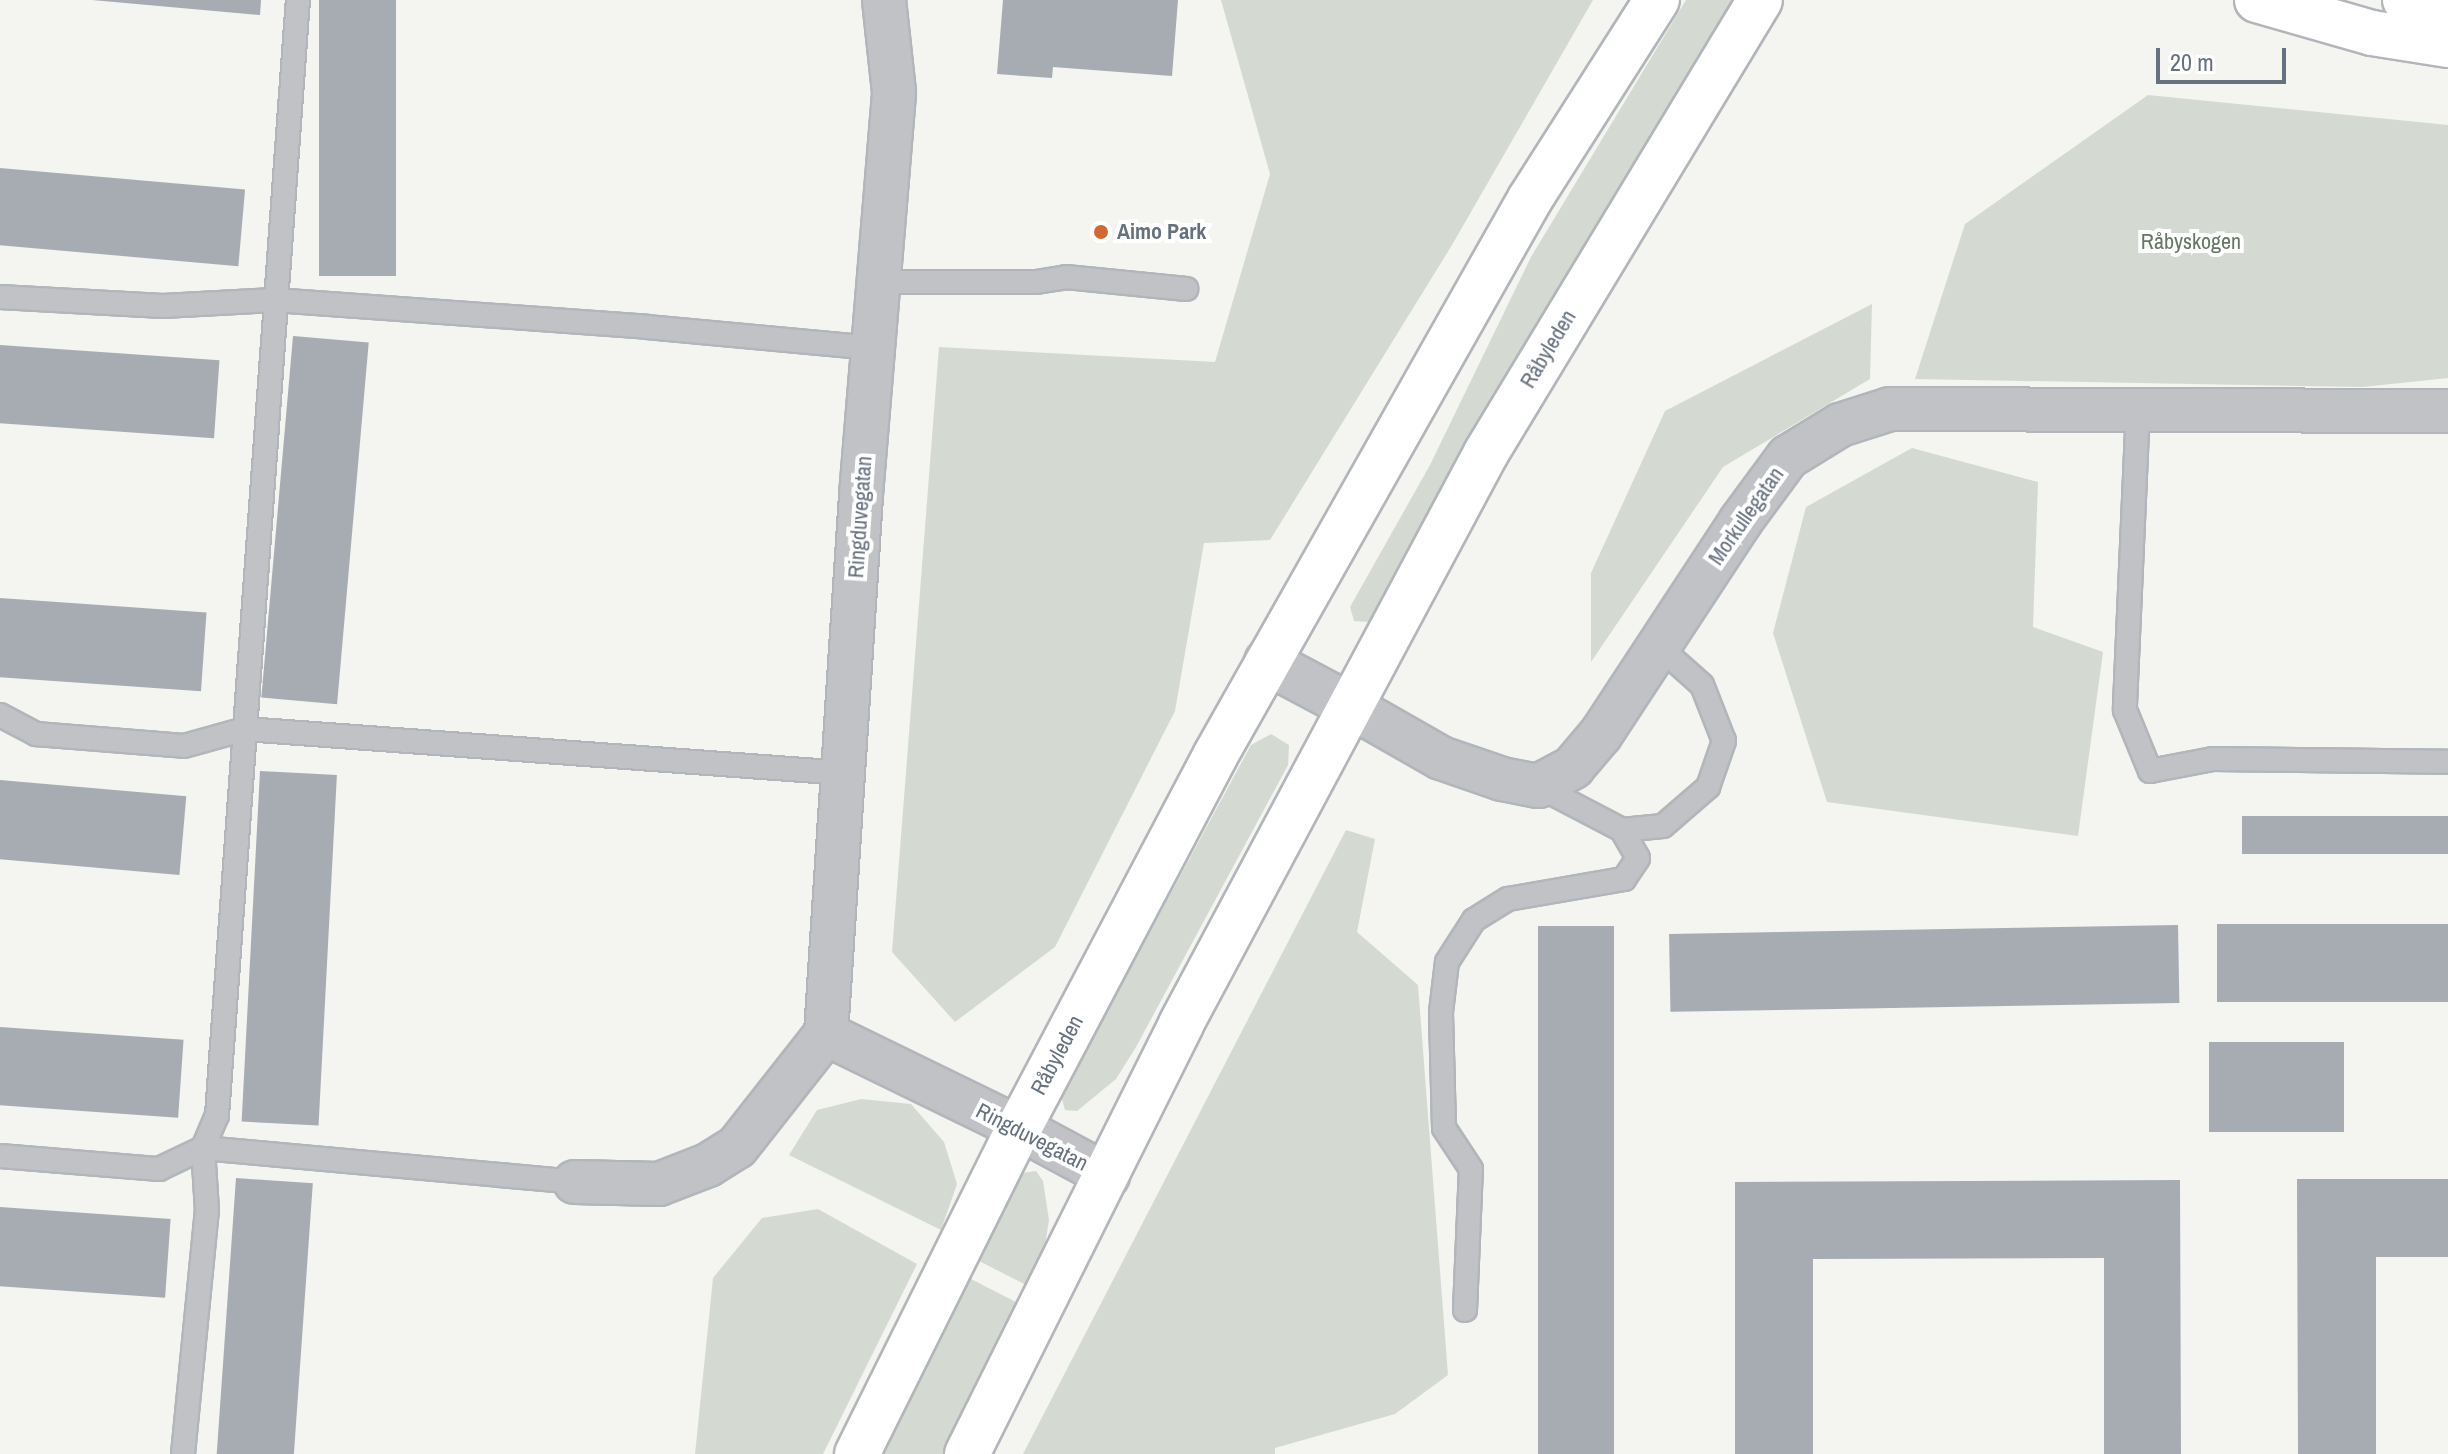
<!DOCTYPE html>
<html>
<head>
<meta charset="utf-8">
<style>
  body { margin:0 }
  #map { position:relative; width:2448px; height:1454px; overflow:hidden; background:#f4f4f0; font-family:"Archivo Narrow",sans-serif }
  div>[style] { position:absolute }
  .green>* { inset:0; background:#d4dad2 }
  .building>* { inset:0; background:#a6acb2; transform-origin:0 0 }
  .roads { filter:drop-shadow(2px 0 #b2b6ba) drop-shadow(-2px 0 #b2b6ba) drop-shadow(0 2px #b2b6ba) drop-shadow(0 -2px #b2b6ba) }
  .service>* { height:22px; margin:-11px; padding:0 11px; transform-origin:11px; border-radius:11px; background:#c0c2c6 }
  .minor>* { height:42px; margin:-21px; padding:0 21px; transform-origin:21px; border-radius:21px; background:#c0c2c6 }
  .tertiary>* { height:44px; margin:-22px; padding:0 22px; transform-origin:22px; border-radius:22px; background:#c0c2c6 }
  .secondary>* { height:44px; margin:-22px; padding:0 22px; transform-origin:22px; border-radius:22px; background:#fff }
  .dots>* { width:22px; height:22px; translate:-50% -50%; box-sizing:border-box; border:4px solid #fff; border-radius:50% }
  span { translate:-50% -50%; white-space:nowrap; text-align:center; line-height:1.15; -webkit-text-stroke:8px #fff; paint-order:stroke }
  .poi-label { font-size:22px; color:#66717f; font-weight:700 }
  .left { translate:0 -50%; text-align:left }
  .park-label { font-size:22px; color:#667764 }
  .street-label { font-size:22px; color:#66717f }
  .scale { position:absolute; left:2156px; top:48px; width:130px; height:36px; box-sizing:border-box; border:4px solid #66717f; border-top:0; padding-left:10px; font-size:24px; line-height:28px; white-space:nowrap; color:#66717f; -webkit-text-stroke:6px #fff; paint-order:stroke }
</style>
</head>
<body>
<div id="map">
  <div class="green">
    <div style="clip-path:polygon(1221px 0,1593px 0,1452px 245px,1270px 540px,1204px 543px,1175px 711px,1055px 947px,955px 1022px,892px 952px,939px 347px,1215px 362px,1270px 174px)"></div>
    <div style="clip-path:polygon(1686px 0,1737px 0,1568px 278px,1369px 622px,1354px 621px,1350px 607px,1430px 465px,1531px 257px)"></div>
    <div style="clip-path:polygon(2148px 95px,2448px 125px,2448px 378px,2363px 387px,1915px 379px,1965px 224px)"></div>
    <div style="clip-path:polygon(1872px 304px,1870px 379px,1723px 467px,1591px 662px,1591px 573px,1665px 411px)"></div>
    <div style="clip-path:polygon(1912px 448px,2038px 482px,2033px 627px,2103px 652px,2078px 836px,1827px 802px,1773px 633px,1806px 507px)"></div>
    <div style="clip-path:polygon(1271px 734px,1289px 745px,1288px 765px,1136px 1047px,1116px 1079px,1077px 1111px,1065px 1110px,1061px 1096px,1251px 745px)"></div>
    <div style="clip-path:polygon(1346px 830px,1375px 839px,1357px 932px,1418px 985px,1448px 1375px,1395px 1414px,1275px 1448px,1275px 1454px,1023px 1454px)"></div>
    <div style="clip-path:polygon(861px 1099px,911px 1104px,944px 1142px,957px 1184px,941px 1230px,789px 1155px,817px 1110px)"></div>
    <div style="clip-path:polygon(1036px 1171px,1043px 1181px,1049px 1220px,1042px 1264px,1032px 1288px,977px 1260px,1022px 1173px)"></div>
    <div style="clip-path:polygon(818px 1209px,917px 1264px,823px 1454px,695px 1454px,713px 1278px,762px 1218px)"></div>
    <div style="clip-path:polygon(967px 1277px,1022px 1305px,949px 1454px,882px 1454px)"></div>
  </div>
  <div class="building">
    <div style="clip-path:polygon(92px 0,261px 0,260px 15px)"></div>
    <div style="left:319px;top:0;width:77px;height:276px"></div>
    <div style="clip-path:polygon(1003px 0,1178px 0,1172px 76px,1053px 67px,1052px 78px,997px 74px)"></div>
    <div style="left:0;top:168px;width:246px;height:77px;rotate:5deg"></div>
    <div style="left:293px;top:336px;width:76px;height:363px;rotate:5deg"></div>
    <div style="left:0;top:345px;width:220px;height:78px;rotate:4deg"></div>
    <div style="left:0;top:598px;width:207px;height:79px;rotate:4deg"></div>
    <div style="left:260px;top:771px;width:77px;height:351px;rotate:3deg"></div>
    <div style="left:0;top:780px;width:187px;height:79px;rotate:5deg"></div>
    <div style="left:2242px;top:816px;width:206px;height:38px"></div>
    <div style="left:2448px;top:924px;width:78px;height:231px;rotate:90deg"></div>
    <div style="left:2178px;top:925px;width:78px;height:509px;rotate:89deg"></div>
    <div style="left:1614px;top:926px;width:528px;height:76px;rotate:90deg"></div>
    <div style="left:0;top:1027px;width:184px;height:78px;rotate:4deg"></div>
    <div style="left:2209px;top:1042px;width:135px;height:90px"></div>
    <div style="left:236px;top:1178px;width:77px;height:277px;rotate:4deg"></div>
    <div style="clip-path:polygon(2297px 1179px,2448px 1179px,2448px 1257px,2376px 1257px,2376px 1454px,2298px 1454px)"></div>
    <div style="clip-path:polygon(2180px 1180px,2181px 1454px,2104px 1454px,2104px 1258px,1813px 1259px,1813px 1454px,1735px 1454px,1735px 1182px)"></div>
    <div style="left:0;top:1207px;width:171px;height:79px;rotate:4deg"></div>
  </div>
  <div class="roads">
    <div class="service">
      <div style="left:879px;top:282px;width:157px"></div>
      <div style="left:1036px;top:282px;width:30px;rotate:-9deg"></div>
      <div style="left:1066px;top:277px;width:121px;rotate:5.7deg"></div>
      <div style="left:0;top:297px;width:163px;rotate:3.2deg"></div>
      <div style="left:163px;top:306px;width:111px;rotate:-3.1deg"></div>
      <div style="left:274px;top:300px;width:374px;rotate:4.1deg"></div>
      <div style="left:647px;top:327px;width:227px;rotate:5.3deg"></div>
      <div style="left:2138px;top:407px;width:303px;rotate:92.5deg"></div>
      <div style="left:2125px;top:710px;width:66px;rotate:67.7deg"></div>
      <div style="left:2150px;top:771px;width:64px;rotate:-10.8deg"></div>
      <div style="left:2213px;top:759px;width:235px;rotate:0.7deg"></div>
      <div style="left:0;top:715px;width:41px;rotate:27.8deg"></div>
      <div style="left:36px;top:734px;width:148px;rotate:4.6deg"></div>
      <div style="left:184px;top:746px;width:63px;rotate:-15.6deg"></div>
      <div style="left:245px;top:729px;width:601px;rotate:4.2deg"></div>
      <div style="left:1538px;top:786px;width:95px;rotate:27.6deg"></div>
      <div style="left:1622px;top:830px;width:41px;rotate:-5.6deg"></div>
      <div style="left:1663px;top:826px;width:60px;rotate:-40.9deg"></div>
      <div style="left:1708px;top:787px;width:49px;rotate:-70.8deg"></div>
      <div style="left:1724px;top:741px;width:60px;rotate:-111.4deg"></div>
      <div style="left:1702px;top:685px;width:59px;rotate:-138.4deg"></div>
      <div style="left:0;top:1156px;width:160px;rotate:4.7deg"></div>
      <div style="left:159px;top:1169px;width:49px;rotate:-25.5deg"></div>
      <div style="left:203px;top:1148px;width:374px;rotate:5.2deg"></div>
      <div style="left:1465px;top:1310px;width:141px;rotate:-87.6deg"></div>
      <div style="left:1471px;top:1169px;width:49px;rotate:-123.4deg"></div>
      <div style="left:1444px;top:1128px;width:116px;rotate:-91.5deg"></div>
      <div style="left:1441px;top:1012px;width:50px;rotate:-83.2deg"></div>
      <div style="left:1447px;top:962px;width:50px;rotate:-57.3deg"></div>
      <div style="left:1474px;top:920px;width:40px;rotate:-32deg"></div>
      <div style="left:1508px;top:899px;width:118px;rotate:-9.8deg"></div>
      <div style="left:1624px;top:879px;width:25px;rotate:-56deg"></div>
      <div style="left:1638px;top:858px;width:32px;rotate:-120deg"></div>
      <div style="left:183px;top:1454px;width:244px;rotate:-84.4deg"></div>
      <div style="left:207px;top:1211px;width:63px;rotate:-93.6deg"></div>
      <div style="left:203px;top:1148px;width:36px;rotate:-67deg"></div>
      <div style="left:217px;top:1115px;width:1118px;rotate:-85.85deg"></div>
    </div>
    <div class="minor">
      <div style="left:1348px;top:705px;width:107px;rotate:29.7deg"></div>
      <div style="left:1441px;top:758px;width:65px;rotate:19deg"></div>
      <div style="left:1502px;top:779px;width:37px;rotate:11deg"></div>
      <div style="left:1538px;top:786px;width:40px;rotate:-28deg"></div>
      <div style="left:1573px;top:767px;width:43px;rotate:-49.7deg"></div>
      <div style="left:1601px;top:734px;width:254px;rotate:-56.7deg"></div>
      <div style="left:1740px;top:522px;width:81px;rotate:-53.6deg"></div>
      <div style="left:1788px;top:457px;width:61px;rotate:-31.6deg"></div>
      <div style="left:1840px;top:425px;width:52px;rotate:-17.7deg"></div>
      <div style="left:1890px;top:409px;width:558px;rotate:0.21deg"></div>
      <div style="left:826px;top:1034px;width:215px;rotate:26deg"></div>
      <div style="left:1019px;top:1128px;width:101px;rotate:28.3deg"></div>
      <div style="left:575px;top:1182px;width:84px;rotate:1.4deg"></div>
      <div style="left:659px;top:1184px;width:53px;rotate:-21.2deg"></div>
      <div style="left:708px;top:1165px;width:34px;rotate:-32deg"></div>
      <div style="left:737px;top:1147px;width:144px;rotate:-51.8deg"></div>
      <div style="left:826px;top:1034px;width:540px;rotate:-86.28deg"></div>
      <div style="left:861px;top:495px;width:404px;rotate:-85.3deg"></div>
      <div style="left:894px;top:92px;width:93px;rotate:-96.2deg"></div>
    </div>
    <div class="tertiary">
      <div style="left:1267px;top:662px;width:92px;rotate:28deg"></div>
    </div>
    <div class="secondary">
      <div style="left:2257px;top:0;width:120px;rotate:16deg"></div>
      <div style="left:2372px;top:33px;width:77px;rotate:9deg"></div>
      <div style="left:2405px;top:0;width:43px;rotate:6.6deg"></div>
      <div style="left:857px;top:1454px;width:364px;rotate:-63.6deg"></div>
      <div style="left:1019px;top:1128px;width:420px;rotate:-62.2deg"></div>
      <div style="left:1215px;top:756px;width:640px;rotate:-60.51deg"></div>
      <div style="left:1530px;top:199px;width:236px;rotate:-57.5deg"></div>
      <div style="left:967px;top:1454px;width:480px;rotate:-63.5deg"></div>
      <div style="left:1181px;top:1024px;width:647px;rotate:-61.89deg"></div>
      <div style="left:1486px;top:453px;width:529px;rotate:-58.83deg"></div>
    </div>
  </div>
  <div class="dots">
    <div style="left:1101px;top:232px;background:#d36732"></div>
  </div>
  <div class="poi-label">
    <span class="left" style="left:1117px;top:232px">Aimo Park</span>
  </div>
  <div class="park-label">
    <span style="left:2191px;top:242px">Råbyskogen</span>
  </div>
  <div class="street-label">
    <span style="left:1548px;top:349px;rotate:-59deg">Råbyleden</span>
    <span style="left:1746px;top:516px;rotate:-55deg">Morkullegatan</span>
    <span style="left:860px;top:517px;rotate:-86deg">Ringduvegatan</span>
    <span style="left:1057px;top:1055px;rotate:-62deg">Råbyleden</span>
    <span style="left:1032px;top:1137px;rotate:27deg">Ringduvegatan</span>
  </div>
  <div class="scale">20 m</div>
</div>
</body>
</html>
